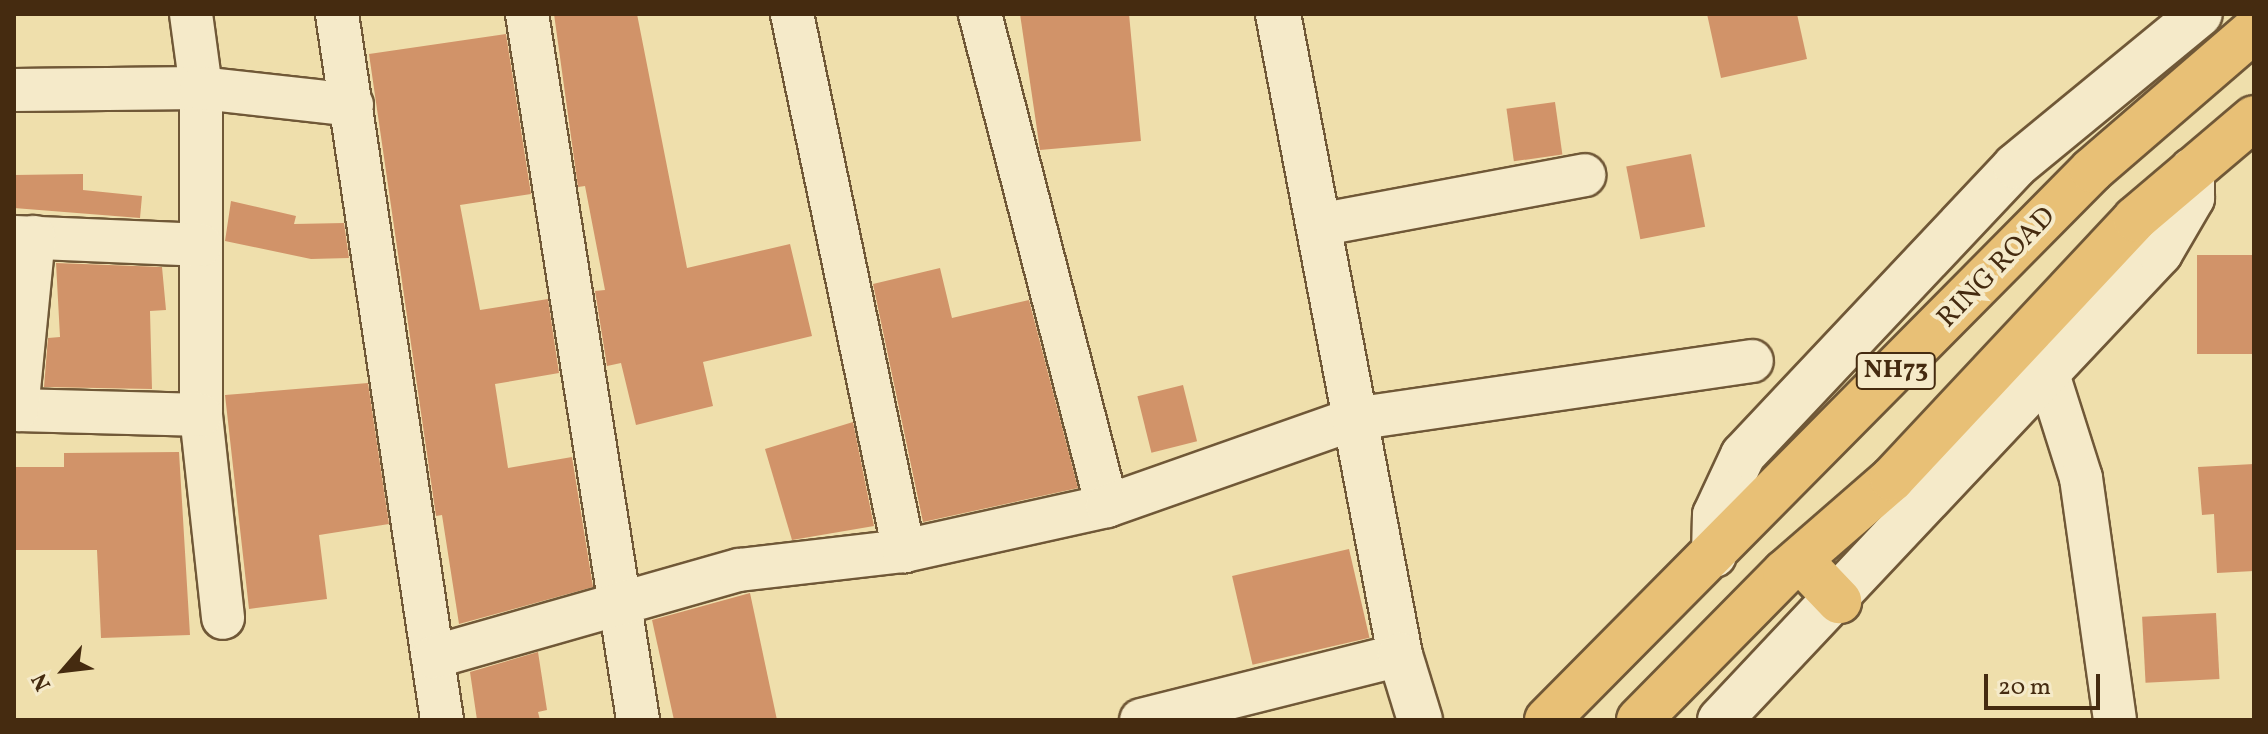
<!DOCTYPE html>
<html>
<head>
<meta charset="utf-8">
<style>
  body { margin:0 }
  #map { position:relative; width:2268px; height:734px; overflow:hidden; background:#efdfac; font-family:Vollkorn,serif }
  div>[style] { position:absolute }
  .building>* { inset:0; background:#d19369; transform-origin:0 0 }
  .roads { filter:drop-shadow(2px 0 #705837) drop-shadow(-2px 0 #705837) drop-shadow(0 2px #705837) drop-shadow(0 -2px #705837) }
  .street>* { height:42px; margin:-21px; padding:0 21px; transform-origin:21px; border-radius:21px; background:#f5eac9 }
  .secondary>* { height:44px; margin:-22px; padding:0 22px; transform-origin:22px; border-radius:22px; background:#f5eac9 }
  .highway>* { height:44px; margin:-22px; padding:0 22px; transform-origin:22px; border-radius:22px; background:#e8c076 }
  span { translate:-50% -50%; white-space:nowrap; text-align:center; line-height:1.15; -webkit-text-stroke:8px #f5eac9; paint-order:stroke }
  .shield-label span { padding:2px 6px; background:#f5eac9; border:2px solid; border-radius:6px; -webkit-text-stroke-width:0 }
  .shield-label { font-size:26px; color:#452b10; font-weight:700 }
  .street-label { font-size:28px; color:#452b10 }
  .frame { position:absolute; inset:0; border:16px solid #452b10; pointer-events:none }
  .north { position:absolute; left:24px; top:630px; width:80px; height:80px; -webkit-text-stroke:6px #f5eac9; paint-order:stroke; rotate:242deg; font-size:22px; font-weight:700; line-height:32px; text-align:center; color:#452b10 }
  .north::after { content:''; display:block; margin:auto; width:28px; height:36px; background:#452b10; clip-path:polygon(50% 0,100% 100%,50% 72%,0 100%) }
  .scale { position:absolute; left:1984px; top:674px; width:116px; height:36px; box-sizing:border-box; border:4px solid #452b10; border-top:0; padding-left:10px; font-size:24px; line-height:28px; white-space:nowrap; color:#452b10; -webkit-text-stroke:6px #f5eac9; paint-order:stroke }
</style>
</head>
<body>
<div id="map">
  <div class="building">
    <div style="clip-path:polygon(554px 14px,637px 14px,687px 268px,790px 244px,812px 336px,703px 362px,713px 406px,636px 425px,621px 363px,607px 366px,595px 291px,605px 290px,585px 186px,578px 187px)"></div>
    <div style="clip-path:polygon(1020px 14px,1129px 14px,1141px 141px,1040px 150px)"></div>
    <div style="clip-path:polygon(1707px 14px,1797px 14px,1807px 59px,1721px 78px)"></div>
    <div style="clip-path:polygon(506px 34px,531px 194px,460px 205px,480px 310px,548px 299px,559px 373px,495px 384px,508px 468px,572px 457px,593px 587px,459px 624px,442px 515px,436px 516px,369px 54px)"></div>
    <div style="left:1555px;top:102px;width:53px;height:49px;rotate:82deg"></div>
    <div style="left:1691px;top:154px;width:74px;height:66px;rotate:79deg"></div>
    <div style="clip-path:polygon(83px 174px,83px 190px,142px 196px,140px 218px,14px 208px,14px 175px)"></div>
    <div style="clip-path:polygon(231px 201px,296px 216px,294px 224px,344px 223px,349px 258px,311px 259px,225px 241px)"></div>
    <div style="left:2254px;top:255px;width:99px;height:57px;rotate:90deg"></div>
    <div style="clip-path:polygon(56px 263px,162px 267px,166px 310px,150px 311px,152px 389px,44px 387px,48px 338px,60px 337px)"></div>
    <div style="clip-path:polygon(940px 268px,952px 318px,1029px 300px,1078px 488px,923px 522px,873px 284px)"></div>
    <div style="clip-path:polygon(368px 383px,389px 524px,319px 535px,327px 599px,249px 609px,225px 395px)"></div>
    <div style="left:1183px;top:385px;width:58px;height:47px;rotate:76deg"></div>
    <div style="clip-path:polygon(853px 422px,874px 526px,792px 540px,765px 449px)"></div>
    <div style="clip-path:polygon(179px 452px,190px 635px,101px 638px,97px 550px,14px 550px,14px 467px,64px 467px,64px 453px)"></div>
    <div style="clip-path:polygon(2254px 464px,2254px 571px,2217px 573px,2214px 514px,2202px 515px,2198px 467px)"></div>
    <div style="left:1349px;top:549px;width:91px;height:120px;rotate:77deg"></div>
    <div style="clip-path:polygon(750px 593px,777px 720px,674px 720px,652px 620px)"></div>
    <div style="left:2216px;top:613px;width:66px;height:74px;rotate:87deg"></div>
    <div style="clip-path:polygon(538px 652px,547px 710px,538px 712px,540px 720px,477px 720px,470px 672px)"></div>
  </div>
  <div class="roads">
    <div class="street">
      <div style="left:191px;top:14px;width:75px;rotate:82.3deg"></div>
      <div style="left:201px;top:88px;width:327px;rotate:90deg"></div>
      <div style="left:201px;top:415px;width:204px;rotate:83.8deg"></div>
      <div style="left:337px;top:14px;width:714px;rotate:81.54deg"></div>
      <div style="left:527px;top:14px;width:715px;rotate:81.06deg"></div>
      <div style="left:792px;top:14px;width:549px;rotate:78.22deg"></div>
      <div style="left:980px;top:14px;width:508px;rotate:75.53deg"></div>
      <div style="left:14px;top:90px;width:187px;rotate:-0.6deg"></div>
      <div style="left:201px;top:88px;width:152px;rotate:6.4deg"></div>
      <div style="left:1318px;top:225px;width:271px;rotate:-10.6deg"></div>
      <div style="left:14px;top:237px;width:187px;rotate:2.4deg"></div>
      <div style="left:2048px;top:374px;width:109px;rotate:72.4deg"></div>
      <div style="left:2081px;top:478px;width:244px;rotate:82deg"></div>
      <div style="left:14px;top:410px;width:187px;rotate:1.5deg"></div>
      <div style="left:17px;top:410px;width:174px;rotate:-84.4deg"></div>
      <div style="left:433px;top:657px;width:318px;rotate:-15.9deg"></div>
      <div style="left:739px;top:570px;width:166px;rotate:-6.6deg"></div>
      <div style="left:904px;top:551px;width:208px;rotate:-12.5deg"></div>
      <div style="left:1107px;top:506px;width:262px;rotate:-19.4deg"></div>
      <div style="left:1354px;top:419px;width:402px;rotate:-8.3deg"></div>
      <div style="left:1141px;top:720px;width:267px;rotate:-14.1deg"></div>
    </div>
    <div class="secondary">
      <div style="left:1278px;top:14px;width:653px;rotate:79.22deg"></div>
      <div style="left:1400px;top:655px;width:68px;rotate:72.9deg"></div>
      <div style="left:1714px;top:555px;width:40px;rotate:-88.6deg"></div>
      <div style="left:1715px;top:515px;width:66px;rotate:-65deg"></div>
      <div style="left:1743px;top:455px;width:397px;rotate:-46.7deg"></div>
      <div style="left:2015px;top:166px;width:239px;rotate:-39.4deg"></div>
      <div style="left:1720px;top:720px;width:642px;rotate:-46.71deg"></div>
      <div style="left:2160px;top:253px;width:64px;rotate:-59.8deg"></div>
      <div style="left:2192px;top:198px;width:28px;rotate:-90deg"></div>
    </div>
    <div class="highway">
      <div style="left:1800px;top:560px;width:57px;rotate:46.4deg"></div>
      <div style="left:1547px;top:720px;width:774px;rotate:-45.26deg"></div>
      <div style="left:2092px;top:170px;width:214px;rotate:-40.8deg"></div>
      <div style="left:1639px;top:720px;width:208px;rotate:-45.4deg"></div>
      <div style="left:1785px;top:572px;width:142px;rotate:-41deg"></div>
      <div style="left:1892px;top:479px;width:356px;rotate:-46.9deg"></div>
      <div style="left:2135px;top:219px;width:156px;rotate:-40.3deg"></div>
    </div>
  </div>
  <div class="shield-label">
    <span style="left:1896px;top:371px">NH73</span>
  </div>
  <div class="street-label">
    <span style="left:1997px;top:268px;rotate:-46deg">RING ROAD</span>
  </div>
  <div class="frame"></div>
  <div class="north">N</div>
  <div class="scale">20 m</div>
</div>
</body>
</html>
